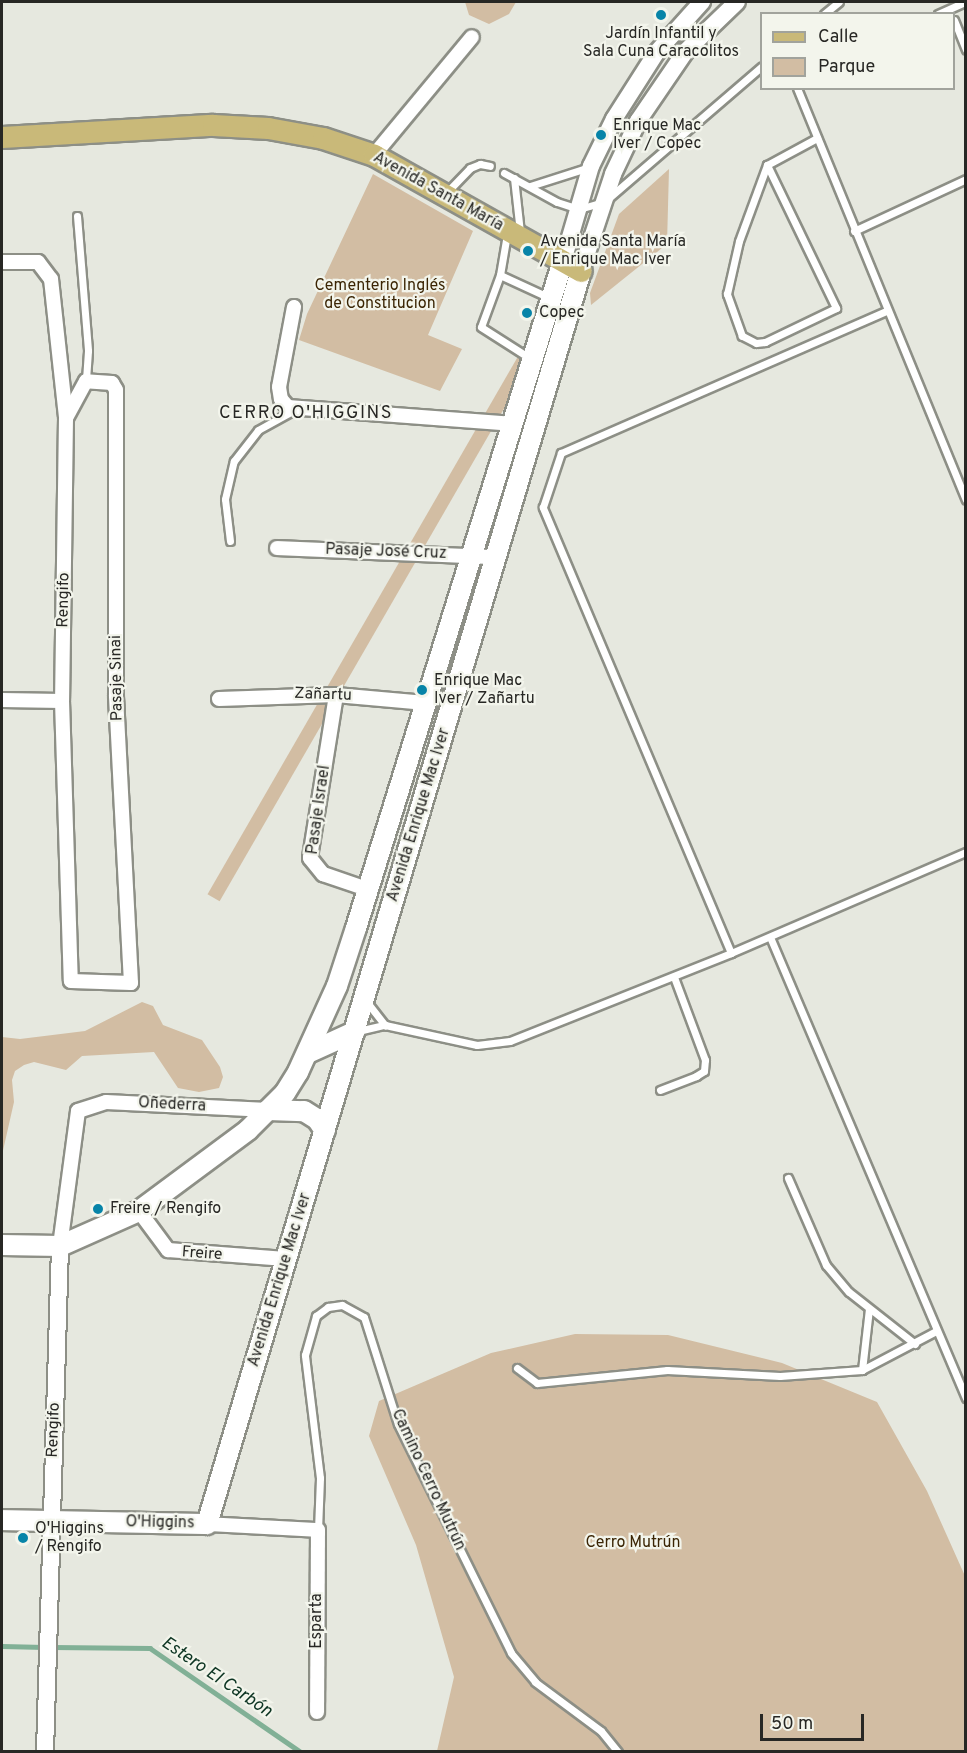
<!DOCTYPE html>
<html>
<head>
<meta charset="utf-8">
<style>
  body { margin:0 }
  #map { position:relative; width:967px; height:1753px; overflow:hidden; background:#e6e8df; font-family:Overpass,sans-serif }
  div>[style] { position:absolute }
  .green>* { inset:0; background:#d2bda3; transform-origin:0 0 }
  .stream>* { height:4.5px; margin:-2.25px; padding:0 2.25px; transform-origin:2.25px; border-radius:2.25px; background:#81b096 }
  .roads { filter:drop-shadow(2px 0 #8d8f86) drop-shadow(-2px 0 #8d8f86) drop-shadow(0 2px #8d8f86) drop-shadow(0 -2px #8d8f86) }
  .service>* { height:7px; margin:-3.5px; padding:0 3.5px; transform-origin:3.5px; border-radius:3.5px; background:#fff }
  .minor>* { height:14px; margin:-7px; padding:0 7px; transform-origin:7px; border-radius:7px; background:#fff }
  .tertiary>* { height:16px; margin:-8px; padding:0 8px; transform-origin:8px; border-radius:8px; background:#fff }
  .secondary>* { height:20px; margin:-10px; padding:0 10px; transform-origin:10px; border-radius:10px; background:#fff }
  .primary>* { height:21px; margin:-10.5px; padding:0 10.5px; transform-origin:10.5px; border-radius:10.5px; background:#c9b979 }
  .dots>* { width:16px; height:16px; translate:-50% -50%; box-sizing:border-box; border:3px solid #f3f5ec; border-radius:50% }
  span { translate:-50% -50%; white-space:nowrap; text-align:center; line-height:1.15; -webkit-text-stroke:4.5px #f3f5ec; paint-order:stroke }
  .poi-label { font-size:16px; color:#272724 }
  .left { translate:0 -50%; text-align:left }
  .street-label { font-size:16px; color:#272724 }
  .park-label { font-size:16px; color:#3b2504 }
  .neighbourhood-label { font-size:18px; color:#272724; letter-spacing:1.5px }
  .water-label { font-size:18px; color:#0d3523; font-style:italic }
  .frame { position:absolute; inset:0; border:3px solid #272724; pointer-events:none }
  .legend { position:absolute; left:760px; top:12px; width:195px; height:78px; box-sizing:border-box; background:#f3f5ec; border:2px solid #a1a39c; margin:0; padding:8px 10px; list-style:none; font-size:18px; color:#272724 }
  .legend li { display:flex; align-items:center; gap:12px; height:30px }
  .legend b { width:30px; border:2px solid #a1a39c }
  .scale { position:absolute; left:760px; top:1714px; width:104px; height:27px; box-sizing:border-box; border:3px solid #272724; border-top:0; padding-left:8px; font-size:18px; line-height:21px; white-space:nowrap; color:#272724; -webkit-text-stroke:4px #f3f5ec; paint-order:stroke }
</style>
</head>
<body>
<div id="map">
  <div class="green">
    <div style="clip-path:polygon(465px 2px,516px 2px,509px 14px,489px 24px,469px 15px)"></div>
    <div style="clip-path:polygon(669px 169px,667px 244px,591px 305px,590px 293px,619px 214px)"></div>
    <div style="clip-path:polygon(373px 174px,473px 231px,428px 335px,462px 349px,440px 391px,299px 340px,307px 314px)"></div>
    <div style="left:561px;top:282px;width:14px;height:707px;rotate:30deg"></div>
    <div style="clip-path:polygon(142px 1002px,153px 1006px,163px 1025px,202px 1040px,220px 1067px,223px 1077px,219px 1088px,199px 1092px,178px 1088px,154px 1052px,82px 1056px,66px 1070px,34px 1062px,24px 1065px,15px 1071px,12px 1080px,14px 1102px,2px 1155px,2px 1037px,20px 1039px,85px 1031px)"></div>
    <div style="clip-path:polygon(575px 1334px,668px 1335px,782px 1363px,877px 1402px,927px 1491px,965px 1576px,965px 1751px,437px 1751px,454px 1677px,416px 1545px,369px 1436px,379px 1401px,491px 1353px)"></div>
  </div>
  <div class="stream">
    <div style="left:2px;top:1646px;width:42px;rotate:1.4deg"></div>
    <div style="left:52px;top:1647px;width:98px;rotate:0.6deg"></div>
    <div style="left:150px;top:1648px;width:183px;rotate:34.6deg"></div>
  </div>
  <div class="roads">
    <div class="service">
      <div style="left:824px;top:14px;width:19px;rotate:-39deg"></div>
      <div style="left:938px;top:14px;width:30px;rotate:-24deg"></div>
      <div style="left:954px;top:20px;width:32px;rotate:68deg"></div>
      <div style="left:797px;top:88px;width:445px;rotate:67.7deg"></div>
      <div style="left:767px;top:165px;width:159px;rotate:64.2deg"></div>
      <div style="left:836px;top:308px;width:79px;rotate:154.4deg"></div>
      <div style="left:765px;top:342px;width:9px;rotate:174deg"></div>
      <div style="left:756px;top:343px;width:16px;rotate:-153deg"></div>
      <div style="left:742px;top:336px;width:45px;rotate:-109.7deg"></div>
      <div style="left:727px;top:294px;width:54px;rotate:-77.2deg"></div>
      <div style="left:739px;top:241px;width:81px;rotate:-69.8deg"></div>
      <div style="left:767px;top:165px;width:57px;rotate:-28.4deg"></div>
      <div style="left:504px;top:173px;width:60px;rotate:28.7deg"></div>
      <div style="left:557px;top:202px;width:23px;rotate:18deg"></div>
      <div style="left:579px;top:209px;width:26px;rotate:-16deg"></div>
      <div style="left:604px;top:202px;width:208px;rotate:-40.7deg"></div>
      <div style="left:514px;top:178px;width:54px;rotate:83.7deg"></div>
      <div style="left:530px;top:186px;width:63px;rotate:-17.6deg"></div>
      <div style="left:447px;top:192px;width:33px;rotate:-46deg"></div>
      <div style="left:470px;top:168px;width:11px;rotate:-22deg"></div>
      <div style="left:480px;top:164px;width:10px;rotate:11deg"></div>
      <div style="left:77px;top:216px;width:135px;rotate:85.3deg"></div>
      <div style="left:88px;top:351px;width:30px;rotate:94deg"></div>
      <div style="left:854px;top:231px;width:123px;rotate:-24.9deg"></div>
      <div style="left:507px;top:234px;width:42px;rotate:99.7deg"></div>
      <div style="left:500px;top:275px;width:55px;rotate:110.1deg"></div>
      <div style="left:481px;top:327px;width:59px;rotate:32.6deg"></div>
      <div style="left:500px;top:275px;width:55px;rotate:24.7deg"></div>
      <div style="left:230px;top:541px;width:42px;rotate:-96.8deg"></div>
      <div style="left:225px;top:499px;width:39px;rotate:-77deg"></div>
      <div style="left:234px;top:461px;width:39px;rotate:-52deg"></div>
      <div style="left:258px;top:430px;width:39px;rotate:-29deg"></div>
      <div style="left:770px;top:937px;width:501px;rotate:66.97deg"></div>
      <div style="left:731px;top:953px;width:484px;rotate:-112.9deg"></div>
      <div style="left:543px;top:507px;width:57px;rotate:-71.6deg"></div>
      <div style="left:561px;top:453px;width:355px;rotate:-23.6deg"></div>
      <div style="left:366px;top:1001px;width:31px;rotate:52deg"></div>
      <div style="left:358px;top:1031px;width:28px;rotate:-13deg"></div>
      <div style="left:385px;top:1025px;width:94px;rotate:12.3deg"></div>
      <div style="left:477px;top:1045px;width:33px;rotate:-7deg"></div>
      <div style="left:510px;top:1041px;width:238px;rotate:-21.7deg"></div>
      <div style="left:731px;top:953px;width:256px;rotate:-23.3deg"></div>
      <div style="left:660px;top:1090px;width:39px;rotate:-21deg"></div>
      <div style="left:696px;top:1076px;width:9px;rotate:-32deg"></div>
      <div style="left:704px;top:1071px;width:11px;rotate:-85deg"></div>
      <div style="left:705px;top:1060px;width:89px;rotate:-110.5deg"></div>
      <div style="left:788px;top:1178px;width:95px;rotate:66.4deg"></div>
      <div style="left:826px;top:1265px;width:35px;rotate:50deg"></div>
      <div style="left:849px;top:1292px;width:84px;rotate:38.2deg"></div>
      <div style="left:517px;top:1368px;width:25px;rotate:37deg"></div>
      <div style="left:537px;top:1383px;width:131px;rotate:-5.7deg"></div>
      <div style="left:667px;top:1370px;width:113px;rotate:3deg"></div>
      <div style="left:780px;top:1376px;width:82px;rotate:-4.2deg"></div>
      <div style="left:862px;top:1370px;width:84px;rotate:-27.8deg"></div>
      <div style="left:862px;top:1370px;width:61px;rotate:-83.5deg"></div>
      <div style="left:318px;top:1530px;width:52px;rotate:-87.8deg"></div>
      <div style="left:320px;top:1478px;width:124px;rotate:-97deg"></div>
      <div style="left:305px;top:1355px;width:41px;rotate:-74.2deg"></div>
      <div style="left:316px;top:1316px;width:15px;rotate:-37deg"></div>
      <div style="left:328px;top:1307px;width:14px;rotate:-8deg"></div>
      <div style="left:342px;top:1305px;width:25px;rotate:29deg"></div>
      <div style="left:364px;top:1317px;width:112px;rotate:72.4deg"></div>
      <div style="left:398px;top:1424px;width:255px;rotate:63.7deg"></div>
      <div style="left:511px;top:1653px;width:38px;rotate:50deg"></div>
      <div style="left:535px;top:1682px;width:82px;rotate:36.6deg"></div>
      <div style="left:601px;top:1731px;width:27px;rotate:51deg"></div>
    </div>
    <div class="minor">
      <div style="left:374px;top:155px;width:153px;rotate:-50.3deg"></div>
      <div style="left:2px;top:262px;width:36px"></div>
      <div style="left:38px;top:262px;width:21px;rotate:53deg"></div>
      <div style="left:51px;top:279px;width:140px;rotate:83.8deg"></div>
      <div style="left:66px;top:418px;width:283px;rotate:90.8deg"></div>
      <div style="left:62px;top:701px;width:280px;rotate:88.2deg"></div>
      <div style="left:71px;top:981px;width:60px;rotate:1.9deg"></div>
      <div style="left:131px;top:983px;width:288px;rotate:-93deg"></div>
      <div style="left:116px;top:695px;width:305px;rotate:-90deg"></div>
      <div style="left:116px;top:390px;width:8px;rotate:-120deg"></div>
      <div style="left:112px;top:383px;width:26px;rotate:-176deg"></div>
      <div style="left:86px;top:381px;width:42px;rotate:118.4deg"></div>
      <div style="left:294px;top:307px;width:81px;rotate:100.6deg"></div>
      <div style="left:279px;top:387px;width:12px;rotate:81deg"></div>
      <div style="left:281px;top:399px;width:11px;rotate:49deg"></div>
      <div style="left:288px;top:407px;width:227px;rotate:4.3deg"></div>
      <div style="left:277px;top:548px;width:218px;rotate:2.4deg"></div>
      <div style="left:336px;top:695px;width:165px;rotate:99.1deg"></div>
      <div style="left:310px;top:858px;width:21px;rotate:51deg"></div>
      <div style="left:323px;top:874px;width:46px;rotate:18.8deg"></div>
      <div style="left:219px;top:699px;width:117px;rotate:-2deg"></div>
      <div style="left:336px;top:695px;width:90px;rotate:5.1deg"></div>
      <div style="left:2px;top:700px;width:60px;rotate:1deg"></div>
      <div style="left:139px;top:1211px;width:49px;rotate:53.4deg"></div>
      <div style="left:168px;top:1250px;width:118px;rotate:4.4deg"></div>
      <div style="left:60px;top:1246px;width:136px;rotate:-82.4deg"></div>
      <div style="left:78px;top:1111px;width:29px;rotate:-18deg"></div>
      <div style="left:106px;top:1102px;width:162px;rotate:2.8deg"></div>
      <div style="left:207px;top:1524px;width:111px;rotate:3.1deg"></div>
      <div style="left:318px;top:1530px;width:182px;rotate:90.3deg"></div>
    </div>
    <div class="tertiary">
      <div style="left:563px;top:261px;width:99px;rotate:-73.6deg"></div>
      <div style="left:591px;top:166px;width:52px;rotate:-63.9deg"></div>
      <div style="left:614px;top:119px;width:78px;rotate:-57.5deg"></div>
      <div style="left:656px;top:53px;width:69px;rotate:-48deg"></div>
      <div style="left:581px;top:271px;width:102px;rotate:-71.7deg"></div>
      <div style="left:613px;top:174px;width:59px;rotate:-64.7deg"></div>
      <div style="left:638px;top:121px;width:83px;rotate:-55.7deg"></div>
      <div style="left:685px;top:52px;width:72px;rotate:-43.9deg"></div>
      <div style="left:45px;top:1752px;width:506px;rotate:-88.3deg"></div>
    </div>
    <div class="secondary">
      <div style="left:308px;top:1053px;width:51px;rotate:-24.5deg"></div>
      <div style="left:268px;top:1110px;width:36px;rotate:2deg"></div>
      <div style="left:304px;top:1111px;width:15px;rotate:32deg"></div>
      <div style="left:317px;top:1119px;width:14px;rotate:56deg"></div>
      <div style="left:2px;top:1245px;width:58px;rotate:1deg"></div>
      <div style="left:60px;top:1246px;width:86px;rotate:-23.9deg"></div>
      <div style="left:139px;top:1211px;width:136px;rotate:-36.6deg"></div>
      <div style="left:248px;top:1130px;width:52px;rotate:-45deg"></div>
      <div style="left:285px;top:1093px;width:25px;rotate:-58deg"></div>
      <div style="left:298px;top:1072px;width:94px;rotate:-65.6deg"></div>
      <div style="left:337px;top:986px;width:61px;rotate:-71.9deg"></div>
      <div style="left:356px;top:928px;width:698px;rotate:-72.76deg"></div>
      <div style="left:2px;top:1520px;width:205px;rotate:1.1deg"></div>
      <div style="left:207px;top:1524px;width:1308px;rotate:-73.38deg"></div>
    </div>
    <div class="primary">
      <div style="left:2px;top:137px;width:211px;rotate:-3.3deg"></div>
      <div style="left:213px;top:125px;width:55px;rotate:3.1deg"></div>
      <div style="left:268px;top:128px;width:56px;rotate:10.3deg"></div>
      <div style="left:323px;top:138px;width:54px;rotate:18.4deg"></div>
      <div style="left:374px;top:155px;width:237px;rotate:29.3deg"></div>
    </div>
  </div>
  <div class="dots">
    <div style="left:661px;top:15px;background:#0784a8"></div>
    <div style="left:601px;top:135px;background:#0784a8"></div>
    <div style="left:528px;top:251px;background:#0784a8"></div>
    <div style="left:527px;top:313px;background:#0784a8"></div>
    <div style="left:422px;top:690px;background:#0784a8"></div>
    <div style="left:98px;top:1209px;background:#0784a8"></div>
    <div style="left:23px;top:1538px;background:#0784a8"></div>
  </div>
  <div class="poi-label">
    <span style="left:661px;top:43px">Jardín Infantil y<br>Sala Cuna Caracolitos</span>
    <span class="left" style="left:613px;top:135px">Enrique Mac<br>Iver / Copec</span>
    <span class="left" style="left:540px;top:251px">Avenida Santa María<br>/ Enrique Mac Iver</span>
    <span class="left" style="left:539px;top:313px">Copec</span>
    <span class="left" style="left:434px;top:690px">Enrique Mac<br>Iver / Zañartu</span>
    <span class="left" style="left:110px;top:1209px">Freire / Rengifo</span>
    <span class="left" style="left:35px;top:1538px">O'Higgins<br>/ Rengifo</span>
  </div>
  <div class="street-label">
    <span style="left:438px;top:192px;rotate:29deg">Avenida Santa María</span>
    <span style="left:386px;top:552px;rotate:2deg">Pasaje José Cruz</span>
    <span style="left:64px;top:600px;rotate:-89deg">Rengifo</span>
    <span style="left:117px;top:678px;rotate:-91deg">Pasaje Sinai</span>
    <span style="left:323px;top:695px;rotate:2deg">Zañartu</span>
    <span style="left:319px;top:810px;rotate:-82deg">Pasaje Israel</span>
    <span style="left:419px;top:815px;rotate:-73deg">Avenida Enrique Mac Iver</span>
    <span style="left:172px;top:1105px;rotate:3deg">Oñederra</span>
    <span style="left:202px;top:1254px;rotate:4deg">Freire</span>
    <span style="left:280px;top:1280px;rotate:-73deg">Avenida Enrique Mac Iver</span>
    <span style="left:54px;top:1430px;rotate:-88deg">Rengifo</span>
    <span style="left:428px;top:1480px;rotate:65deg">Camino Cerro Mutrún</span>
    <span style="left:160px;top:1523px;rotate:1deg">O'Higgins</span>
    <span style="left:317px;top:1621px;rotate:-90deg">Esparta</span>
  </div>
  <div class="park-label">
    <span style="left:380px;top:295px">Cementerio Inglés<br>de Constitucion</span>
    <span style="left:633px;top:1543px">Cerro Mutrún</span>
  </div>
  <div class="neighbourhood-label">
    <span style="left:306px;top:414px">CERRO O'HIGGINS</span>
  </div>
  <div class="water-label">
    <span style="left:216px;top:1678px;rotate:34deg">Estero El Carbón</span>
  </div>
  <div class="frame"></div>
  <ul class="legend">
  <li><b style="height:8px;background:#c9b979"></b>Calle</li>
  <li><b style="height:16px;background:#d2bda3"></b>Parque</li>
  </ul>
  <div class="scale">50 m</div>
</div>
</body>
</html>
